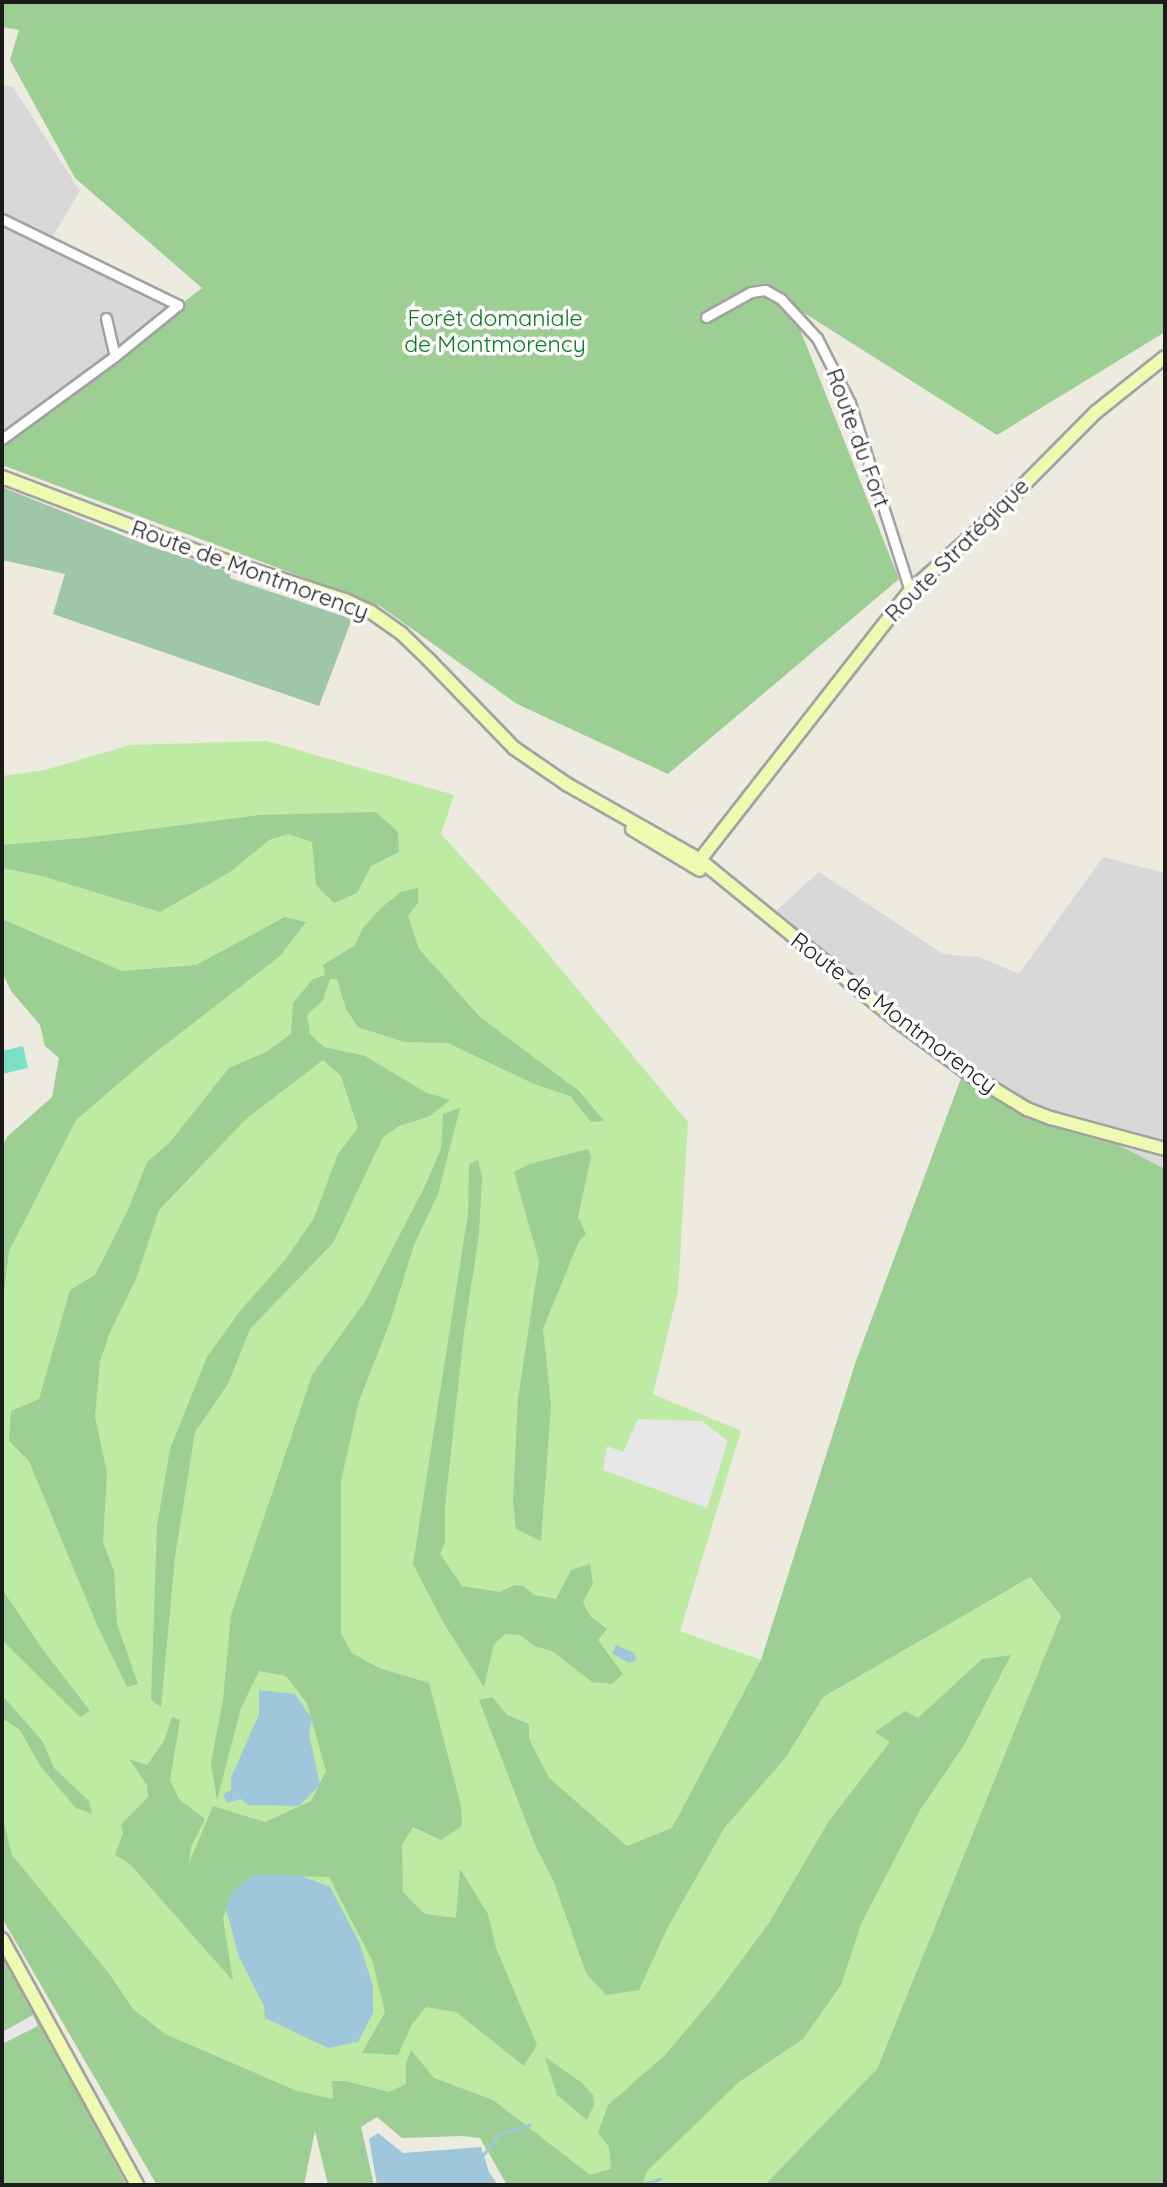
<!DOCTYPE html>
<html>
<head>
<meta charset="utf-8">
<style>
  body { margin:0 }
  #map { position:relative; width:1167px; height:2187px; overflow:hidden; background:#edeae0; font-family:Quicksand,sans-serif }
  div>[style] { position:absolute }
  .residential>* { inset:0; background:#d9d8d8 }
  .grass>* { inset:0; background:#beeaa3 }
  .forest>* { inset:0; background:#9dce93 }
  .cemetery>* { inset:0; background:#a0c6aa }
  .pitch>* { inset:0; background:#7adfc4 }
  .parking>* { inset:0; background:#e7e7e7 }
  .water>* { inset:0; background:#9ec7dc }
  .stream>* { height:2.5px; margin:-1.25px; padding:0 1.25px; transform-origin:1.25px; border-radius:1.25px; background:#9ec7dc }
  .roads { filter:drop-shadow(2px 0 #a2a2a2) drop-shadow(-2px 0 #a2a2a2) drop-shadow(0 2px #a2a2a2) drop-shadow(0 -2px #a2a2a2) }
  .street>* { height:9px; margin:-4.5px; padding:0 4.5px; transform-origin:4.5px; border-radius:4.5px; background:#fff }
  .secondary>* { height:12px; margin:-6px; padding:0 6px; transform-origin:6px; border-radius:6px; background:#eefab0 }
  span { translate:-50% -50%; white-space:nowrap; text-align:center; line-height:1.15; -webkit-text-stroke:7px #fff; paint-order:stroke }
  .park-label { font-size:23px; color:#08791f }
  .street-label { font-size:23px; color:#1b1b1b }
  .frame { position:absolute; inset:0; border:4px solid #1b1b1b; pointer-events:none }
</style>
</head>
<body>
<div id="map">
  <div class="residential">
    <div style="clip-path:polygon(2px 85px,13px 87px,80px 191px,47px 246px,171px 306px,2px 432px)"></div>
    <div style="clip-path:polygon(1103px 857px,1165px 873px,1165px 1169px,1087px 1130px,1003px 1095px,769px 917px,819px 872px,943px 954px,979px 957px,1019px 974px)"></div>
  </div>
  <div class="grass">
    <div style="clip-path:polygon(267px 741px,454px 795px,441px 834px,529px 931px,688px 1122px,678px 1291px,653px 1394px,741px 1431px,680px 1631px,761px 1660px,1029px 1577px,1061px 1616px,856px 2120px,783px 2185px,513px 2185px,482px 2129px,357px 2107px,203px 2118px,2px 1897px,2px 1198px,108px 1056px,2px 926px,2px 776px,45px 770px,130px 745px)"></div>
  </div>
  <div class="forest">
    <div style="clip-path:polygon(2px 2px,1165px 2px,1165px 332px,997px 435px,790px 304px,899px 579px,668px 774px,517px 704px,380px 606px,2px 465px,2px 442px,202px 288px,75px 178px,10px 60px,19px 30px,2px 27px)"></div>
    <div style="clip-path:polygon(376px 812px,398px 832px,399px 852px,371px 866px,357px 893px,334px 903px,316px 885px,312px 842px,288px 834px,269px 840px,230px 872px,160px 912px,42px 876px,2px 868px,2px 845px,82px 838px,259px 815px)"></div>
    <div style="clip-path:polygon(418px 888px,418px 903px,408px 916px,419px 949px,480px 1017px,579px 1091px,604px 1121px,591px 1122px,570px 1096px,534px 1084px,448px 1043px,404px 1042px,358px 1027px,346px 1009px,337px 979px,330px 979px,323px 1000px,307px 1015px,310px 1034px,324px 1047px,365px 1056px,425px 1092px,450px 1100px,430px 1116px,399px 1126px,383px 1137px,333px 1243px,250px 1329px,228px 1384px,195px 1432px,175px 1557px,161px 1707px,151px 1700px,157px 1526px,170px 1449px,207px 1357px,240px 1311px,286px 1259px,314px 1218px,338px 1154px,358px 1128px,341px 1076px,323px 1060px,246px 1119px,159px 1210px,136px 1279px,110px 1332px,100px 1361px,95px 1417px,107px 1473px,103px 1542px,114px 1571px,117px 1624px,138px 1684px,127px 1687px,97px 1625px,29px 1461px,9px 1441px,11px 1411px,39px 1399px,70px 1290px,95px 1275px,127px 1212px,147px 1162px,170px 1142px,229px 1068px,266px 1052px,291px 1034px,293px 1003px,313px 979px,325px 975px,323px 965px,354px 946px,363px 928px,381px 908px,401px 892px)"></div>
    <div style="clip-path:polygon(285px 917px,306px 922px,280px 956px,152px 1055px,76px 1120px,9px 1251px,2px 1310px,2px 1146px,8px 1136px,52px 1097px,59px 1058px,45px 1046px,40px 1025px,11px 991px,2px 972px,2px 919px,122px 971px,196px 965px)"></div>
    <div style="clip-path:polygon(964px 1070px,1027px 1109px,1087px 1129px,1165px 1169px,1165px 2185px,765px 2185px,877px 2069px,1061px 1616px,1030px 1577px,823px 1697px,786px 1757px,725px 1827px,668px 1927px,639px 1990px,606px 1995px,586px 1973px,554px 1882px,535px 1845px,479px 1700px,492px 1697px,507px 1715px,529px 1724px,529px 1739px,549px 1778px,627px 1846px,672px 1828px,761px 1660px,856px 1361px)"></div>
    <div style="clip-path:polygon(460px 1108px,438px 1194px,414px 1245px,390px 1322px,359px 1401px,341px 1481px,341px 1634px,352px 1653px,379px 1668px,429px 1683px,461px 1806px,462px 1826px,441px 1840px,413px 1827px,402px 1845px,403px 1892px,425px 1914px,456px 1918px,460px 1869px,488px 1914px,496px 1948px,537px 2045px,524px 2066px,456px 2012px,426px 2007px,412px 2024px,398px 2055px,362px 2053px,385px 2012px,372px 1960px,329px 1877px,253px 1875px,233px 1890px,223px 1918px,233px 1981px,130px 1864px,115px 1855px,123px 1833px,121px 1824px,148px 1797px,147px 1785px,129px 1759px,147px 1765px,164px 1741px,172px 1717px,180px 1720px,170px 1780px,179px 1799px,205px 1819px,191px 1847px,189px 1863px,213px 1806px,265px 1822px,311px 1801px,326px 1771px,307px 1703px,286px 1676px,259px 1671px,241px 1708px,217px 1800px,211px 1763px,223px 1700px,231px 1615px,312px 1375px,366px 1300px,425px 1186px,441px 1149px,443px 1114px)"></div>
    <div style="clip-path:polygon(588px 1149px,591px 1157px,578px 1217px,586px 1234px,579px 1241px,543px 1329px,551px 1406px,541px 1541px,516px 1529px,513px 1501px,518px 1398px,539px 1261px,514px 1172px,530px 1164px)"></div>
    <div style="clip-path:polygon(478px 1160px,482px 1176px,479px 1234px,464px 1333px,445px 1506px,445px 1542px,440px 1554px,462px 1586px,499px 1592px,515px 1585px,523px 1586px,534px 1595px,556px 1599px,571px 1570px,590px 1564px,593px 1583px,583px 1602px,590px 1616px,607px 1629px,598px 1640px,623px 1674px,612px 1684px,592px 1682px,552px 1651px,534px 1646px,520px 1635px,505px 1634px,494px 1644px,484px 1687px,443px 1622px,413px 1564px,468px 1214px,469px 1164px)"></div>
    <div style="clip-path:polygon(2px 1589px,41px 1647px,90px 1711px,80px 1717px,2px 1640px)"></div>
    <div style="clip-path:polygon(1011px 1655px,964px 1745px,920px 1810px,861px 1924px,841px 1985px,803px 2039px,739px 2082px,647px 2171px,642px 2185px,507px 2185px,480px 2138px,463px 2136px,402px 2138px,377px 2117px,361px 2127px,374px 2185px,328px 2185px,315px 2131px,304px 2185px,157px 2185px,2px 1918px,2px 1816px,12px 1855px,110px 1975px,133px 2009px,165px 2034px,297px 2091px,333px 2099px,332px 2081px,345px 2081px,389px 2092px,406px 2084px,406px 2063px,411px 2050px,434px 2078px,493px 2100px,590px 2175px,611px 2169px,609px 2147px,598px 2133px,608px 2105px,664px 2056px,715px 1996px,769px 1923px,829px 1821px,890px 1742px,875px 1732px,905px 1711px,918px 1718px,982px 1659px)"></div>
    <div style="clip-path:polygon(2px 1695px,43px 1742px,54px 1768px,89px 1801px,92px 1814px,76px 1808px,41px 1767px,20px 1730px,5px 1720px,2px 1722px)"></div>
    <div style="clip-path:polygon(2px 1954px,127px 2185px,2px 2185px)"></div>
    <div style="clip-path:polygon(545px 2057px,582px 2083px,593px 2095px,594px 2105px,587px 2120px,557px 2095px)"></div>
  </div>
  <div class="cemetery">
    <div style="clip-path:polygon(2px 487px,149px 546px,231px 572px,230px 578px,352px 619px,319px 706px,53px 614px,65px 574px,2px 560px)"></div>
  </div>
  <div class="pitch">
    <div style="clip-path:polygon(23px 1046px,28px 1068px,2px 1074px,2px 1051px)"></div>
  </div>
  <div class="parking">
    <div style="clip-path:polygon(638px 1419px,702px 1421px,728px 1441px,707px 1508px,603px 1470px,607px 1446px,623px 1452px)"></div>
    <div style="clip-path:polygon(33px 2015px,38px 2026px,2px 2044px,2px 2032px)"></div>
  </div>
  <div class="water">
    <div style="clip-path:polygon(616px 1645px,634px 1653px,636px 1660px,630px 1663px,612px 1654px)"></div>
    <div style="clip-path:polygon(259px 1690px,295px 1694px,312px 1719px,309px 1734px,320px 1785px,299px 1806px,248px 1805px,241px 1799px,227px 1803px,223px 1794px,231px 1790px,231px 1778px,259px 1714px)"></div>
    <div style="clip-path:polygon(253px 1875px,299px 1875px,330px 1887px,359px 1942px,373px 1986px,373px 2013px,358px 2042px,328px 2048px,265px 2018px,264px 2006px,239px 1957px,226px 1909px,233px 1890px)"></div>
    <div style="clip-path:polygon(378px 2133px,403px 2153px,481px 2147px,489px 2172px,498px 2185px,377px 2185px,369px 2139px)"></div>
  </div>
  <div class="stream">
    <div style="left:483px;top:2155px;width:27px;rotate:-51deg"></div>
    <div style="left:500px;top:2134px;width:31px;rotate:-17deg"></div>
    <div style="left:640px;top:2185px;width:21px;rotate:-17deg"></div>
  </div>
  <div class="roads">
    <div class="street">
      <div style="left:2px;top:219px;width:196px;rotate:26deg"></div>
      <div style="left:178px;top:305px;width:81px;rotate:141deg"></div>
      <div style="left:115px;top:356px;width:140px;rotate:143.7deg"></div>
      <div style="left:706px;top:317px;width:51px;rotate:-29.1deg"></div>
      <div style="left:751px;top:292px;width:14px;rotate:-8deg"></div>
      <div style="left:765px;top:290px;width:18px;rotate:29deg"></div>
      <div style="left:781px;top:299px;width:53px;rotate:47.3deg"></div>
      <div style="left:817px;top:338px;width:73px;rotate:63.1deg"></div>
      <div style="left:850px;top:403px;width:197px;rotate:72.3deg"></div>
      <div style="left:106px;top:318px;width:39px;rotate:77deg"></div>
    </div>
    <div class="secondary">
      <div style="left:2px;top:477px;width:211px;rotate:20.8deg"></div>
      <div style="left:199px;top:552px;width:154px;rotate:18.2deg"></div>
      <div style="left:345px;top:600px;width:29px;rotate:25deg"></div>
      <div style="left:371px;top:612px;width:38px;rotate:35deg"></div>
      <div style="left:402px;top:634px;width:36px;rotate:44deg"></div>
      <div style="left:428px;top:659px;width:124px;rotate:46deg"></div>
      <div style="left:514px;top:748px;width:65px;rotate:34.4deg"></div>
      <div style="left:568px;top:785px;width:152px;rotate:29.6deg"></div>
      <div style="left:700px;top:860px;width:253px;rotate:39.2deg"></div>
      <div style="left:896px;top:1020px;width:93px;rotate:36.3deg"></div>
      <div style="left:971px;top:1075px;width:66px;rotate:31.3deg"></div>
      <div style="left:1027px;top:1109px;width:26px;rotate:21deg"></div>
      <div style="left:1051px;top:1118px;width:118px;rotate:15.2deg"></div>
      <div style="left:632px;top:829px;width:79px;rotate:31.1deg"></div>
      <div style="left:695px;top:866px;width:349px;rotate:-52deg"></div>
      <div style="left:910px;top:591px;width:102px;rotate:-41.8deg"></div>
      <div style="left:986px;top:523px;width:156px;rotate:-45.3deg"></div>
      <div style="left:1096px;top:412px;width:88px;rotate:-38.6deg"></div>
      <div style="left:2px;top:1939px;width:281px;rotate:61.2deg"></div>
    </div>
  </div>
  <div class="park-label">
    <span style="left:495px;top:331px">Forêt domaniale<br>de Montmorency</span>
  </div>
  <div class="street-label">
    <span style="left:858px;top:438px;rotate:70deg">Route du Fort</span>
    <span style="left:957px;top:550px;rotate:-45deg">Route Stratégique</span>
    <span style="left:250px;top:570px;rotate:20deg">Route de Montmorency</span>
    <span style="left:894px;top:1013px;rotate:37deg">Route de Montmorency</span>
  </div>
  <div class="frame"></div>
</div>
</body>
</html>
